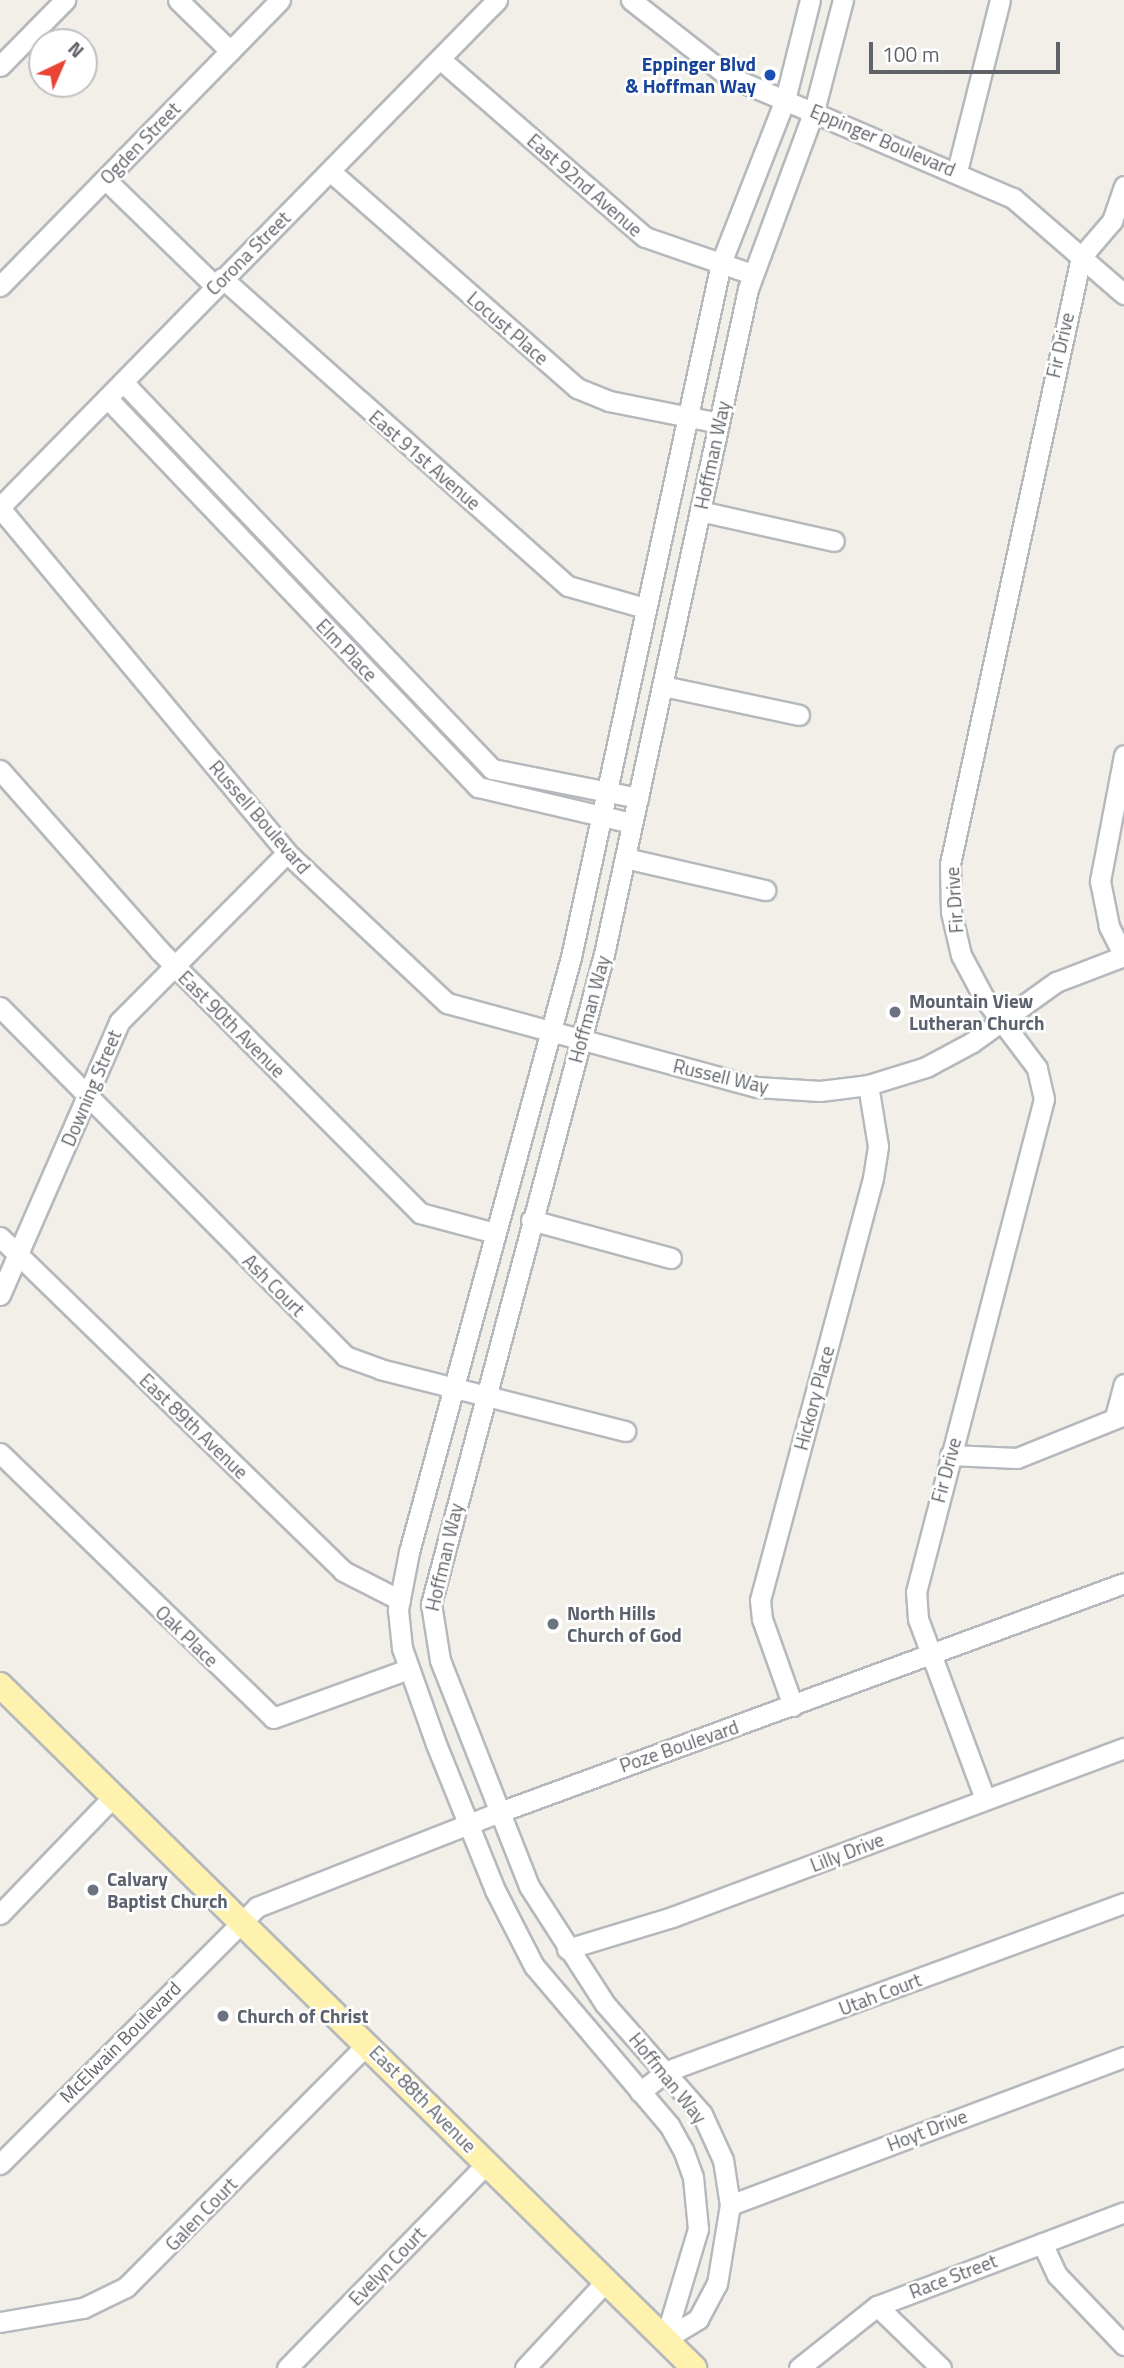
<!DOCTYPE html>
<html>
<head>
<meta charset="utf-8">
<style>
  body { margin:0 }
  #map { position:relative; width:1124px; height:2368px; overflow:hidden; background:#f1efe8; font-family:"Titillium Web",sans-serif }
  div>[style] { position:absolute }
  .roads { filter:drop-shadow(2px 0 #b5b8bc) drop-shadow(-2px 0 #b5b8bc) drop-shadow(0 2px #b5b8bc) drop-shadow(0 -2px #b5b8bc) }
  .minor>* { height:19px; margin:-9.5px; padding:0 9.5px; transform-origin:9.5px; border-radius:9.5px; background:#fff }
  .major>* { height:24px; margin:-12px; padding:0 12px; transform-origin:12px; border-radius:12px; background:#fff2af }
  .dots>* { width:19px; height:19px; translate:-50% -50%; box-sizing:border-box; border:4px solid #fff; border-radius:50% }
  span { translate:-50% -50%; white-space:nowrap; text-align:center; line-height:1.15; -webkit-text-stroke:5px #fff; paint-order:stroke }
  .transit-label { font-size:19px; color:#164399; font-weight:700 }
  .right { translate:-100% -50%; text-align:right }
  .street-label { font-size:19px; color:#5f6368 }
  .worship-label { font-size:19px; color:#5b616d; font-weight:700 }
  .left { translate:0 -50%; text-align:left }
  .north { position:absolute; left:28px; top:28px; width:70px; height:70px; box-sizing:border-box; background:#fff; border:2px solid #bfc1c3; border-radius:50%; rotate:44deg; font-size:19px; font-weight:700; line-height:28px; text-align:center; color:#5f6368 }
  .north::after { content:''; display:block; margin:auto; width:24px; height:32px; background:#ea4335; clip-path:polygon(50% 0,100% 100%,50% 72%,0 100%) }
  .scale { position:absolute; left:869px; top:42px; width:191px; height:32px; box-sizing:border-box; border:4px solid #5f6368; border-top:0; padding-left:9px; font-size:21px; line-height:24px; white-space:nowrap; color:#5f6368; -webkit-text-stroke:5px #fff; paint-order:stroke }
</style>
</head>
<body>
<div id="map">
  <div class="roads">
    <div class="minor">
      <div style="left:178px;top:0;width:73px;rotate:44.4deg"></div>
      <div style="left:631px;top:0;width:123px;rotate:38.1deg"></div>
      <div style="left:728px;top:76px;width:310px;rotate:23.2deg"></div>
      <div style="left:1013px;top:198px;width:147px;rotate:40.9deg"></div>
      <div style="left:440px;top:59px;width:271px;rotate:41deg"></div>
      <div style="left:645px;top:237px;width:113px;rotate:19.1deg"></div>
      <div style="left:0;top:66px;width:93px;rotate:-45.4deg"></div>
      <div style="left:330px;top:171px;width:329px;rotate:41.3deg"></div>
      <div style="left:577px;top:388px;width:35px;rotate:22deg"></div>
      <div style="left:609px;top:401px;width:112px;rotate:11.3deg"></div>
      <div style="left:957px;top:171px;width:176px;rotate:-75.9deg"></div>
      <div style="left:105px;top:179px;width:153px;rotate:44.2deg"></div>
      <div style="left:222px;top:278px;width:463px;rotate:41.7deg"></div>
      <div style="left:568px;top:586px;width:80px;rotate:15.9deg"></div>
      <div style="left:0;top:286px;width:400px;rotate:-45.6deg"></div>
      <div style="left:123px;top:382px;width:535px;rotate:46.36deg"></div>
      <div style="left:492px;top:769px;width:149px;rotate:11.2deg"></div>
      <div style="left:107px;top:398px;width:538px;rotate:46.36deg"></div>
      <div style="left:478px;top:787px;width:158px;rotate:13.2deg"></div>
      <div style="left:0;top:507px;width:710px;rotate:-45.57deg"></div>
      <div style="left:0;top:508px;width:449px;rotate:50.2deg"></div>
      <div style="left:287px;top:853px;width:219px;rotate:43.2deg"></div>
      <div style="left:447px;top:1003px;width:321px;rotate:15.2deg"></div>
      <div style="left:757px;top:1087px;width:63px;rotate:3.6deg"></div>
      <div style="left:820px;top:1091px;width:48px;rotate:-7.1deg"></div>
      <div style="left:868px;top:1085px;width:61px;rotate:-17.2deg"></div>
      <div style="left:926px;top:1067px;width:51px;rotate:-28.1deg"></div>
      <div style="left:971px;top:1043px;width:105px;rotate:-35.7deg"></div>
      <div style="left:1056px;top:982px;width:73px;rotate:-20.9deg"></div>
      <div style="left:700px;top:511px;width:137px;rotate:12.6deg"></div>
      <div style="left:663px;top:686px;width:139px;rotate:12deg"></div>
      <div style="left:0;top:770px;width:240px;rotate:48.5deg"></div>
      <div style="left:159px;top:950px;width:371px;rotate:45.2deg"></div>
      <div style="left:420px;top:1213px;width:78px;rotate:14.9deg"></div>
      <div style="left:625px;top:858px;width:144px;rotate:12.9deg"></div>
      <div style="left:1124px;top:956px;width:34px;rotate:-117deg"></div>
      <div style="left:1109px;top:926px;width:46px;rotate:-101.3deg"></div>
      <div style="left:1100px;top:881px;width:128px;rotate:-79.2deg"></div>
      <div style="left:0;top:1007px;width:491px;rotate:45.3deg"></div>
      <div style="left:345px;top:1356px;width:37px;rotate:20deg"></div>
      <div style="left:380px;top:1369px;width:253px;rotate:14.2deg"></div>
      <div style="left:531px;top:1220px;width:145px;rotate:15.2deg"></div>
      <div style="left:0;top:1237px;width:479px;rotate:44.2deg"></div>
      <div style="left:343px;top:1571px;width:64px;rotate:27deg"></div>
      <div style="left:0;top:1295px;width:298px;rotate:-66.4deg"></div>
      <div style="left:119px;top:1022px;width:238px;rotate:-45.2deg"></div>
      <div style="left:1115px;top:1417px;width:34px;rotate:-75deg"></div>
      <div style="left:0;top:1453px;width:380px;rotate:44.1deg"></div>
      <div style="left:273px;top:1718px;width:144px;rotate:-19.9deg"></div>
      <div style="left:950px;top:1455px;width:67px;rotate:2.6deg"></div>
      <div style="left:1017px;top:1458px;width:115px;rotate:-21.9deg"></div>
      <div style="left:793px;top:1706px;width:92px;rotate:-109.6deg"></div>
      <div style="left:762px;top:1619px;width:19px;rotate:-96deg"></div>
      <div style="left:760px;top:1600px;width:437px;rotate:-75deg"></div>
      <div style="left:873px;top:1178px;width:32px;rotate:-81deg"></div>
      <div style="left:878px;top:1146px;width:62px;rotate:-99.3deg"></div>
      <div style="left:985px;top:1799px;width:192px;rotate:-110.4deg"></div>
      <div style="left:918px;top:1619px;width:27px;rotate:-94deg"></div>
      <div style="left:916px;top:1592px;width:509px;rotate:-75.45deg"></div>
      <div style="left:1044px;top:1099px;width:32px;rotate:-103deg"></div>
      <div style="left:1037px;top:1068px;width:88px;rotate:-127.1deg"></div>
      <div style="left:984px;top:998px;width:49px;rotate:-118.1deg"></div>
      <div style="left:961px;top:955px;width:44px;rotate:-103.1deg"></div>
      <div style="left:951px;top:912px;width:48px;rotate:-91.2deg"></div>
      <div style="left:950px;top:864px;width:621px;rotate:-77.82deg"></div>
      <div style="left:1081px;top:257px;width:48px;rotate:-49.3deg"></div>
      <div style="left:1112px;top:221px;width:37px;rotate:-71deg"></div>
      <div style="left:0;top:1914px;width:164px;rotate:-46deg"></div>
      <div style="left:567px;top:1949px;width:110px;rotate:-16.9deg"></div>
      <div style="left:672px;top:1917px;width:483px;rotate:-20.5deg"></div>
      <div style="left:640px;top:2092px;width:34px;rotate:-38deg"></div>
      <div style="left:667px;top:2071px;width:487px;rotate:-20.2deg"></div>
      <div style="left:0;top:2164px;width:363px;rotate:-45deg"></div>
      <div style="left:257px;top:1907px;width:258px;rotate:-21.4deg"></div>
      <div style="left:497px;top:1813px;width:668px;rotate:-20.14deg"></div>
      <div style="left:730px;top:2205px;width:421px;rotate:-20.6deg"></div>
      <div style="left:1042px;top:2243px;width:35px;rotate:65deg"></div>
      <div style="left:1057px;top:2275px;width:97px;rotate:46.3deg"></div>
      <div style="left:877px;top:2306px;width:89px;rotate:44.1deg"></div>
      <div style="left:0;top:2322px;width:84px;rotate:-9.6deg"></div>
      <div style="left:83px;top:2308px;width:48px;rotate:-26deg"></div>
      <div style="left:126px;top:2287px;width:342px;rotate:-45.2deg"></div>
      <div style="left:665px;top:2339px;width:39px;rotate:-31deg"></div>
      <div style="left:698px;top:2319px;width:40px;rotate:-62deg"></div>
      <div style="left:717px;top:2284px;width:80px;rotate:-80.7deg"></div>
      <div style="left:730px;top:2205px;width:46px;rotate:-98.8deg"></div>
      <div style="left:723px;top:2160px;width:51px;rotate:-114.5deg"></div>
      <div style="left:702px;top:2114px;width:147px;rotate:-131.4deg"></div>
      <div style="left:605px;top:2004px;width:140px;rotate:-122.8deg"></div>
      <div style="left:529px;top:1886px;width:243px;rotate:-111.5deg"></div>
      <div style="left:440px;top:1660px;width:57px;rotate:-99.1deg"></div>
      <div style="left:431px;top:1604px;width:673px;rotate:-75.1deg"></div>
      <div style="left:604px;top:954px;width:680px;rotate:-77.78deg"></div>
      <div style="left:748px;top:289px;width:190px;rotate:-69.7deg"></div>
      <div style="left:814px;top:111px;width:115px;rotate:-75.4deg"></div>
      <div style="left:665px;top:2339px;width:115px;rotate:-73.3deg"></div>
      <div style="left:698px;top:2229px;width:52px;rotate:-95.5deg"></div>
      <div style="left:693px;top:2177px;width:29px;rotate:-110deg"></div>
      <div style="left:683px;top:2150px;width:29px;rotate:-119deg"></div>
      <div style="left:669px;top:2125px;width:209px;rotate:-130.3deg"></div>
      <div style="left:534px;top:1966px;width:85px;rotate:-117.2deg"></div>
      <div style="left:495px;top:1890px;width:157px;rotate:-112deg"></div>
      <div style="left:436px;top:1744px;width:102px;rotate:-109.5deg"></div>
      <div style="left:402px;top:1648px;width:39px;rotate:-96deg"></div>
      <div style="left:398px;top:1609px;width:58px;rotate:-79.1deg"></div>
      <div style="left:409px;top:1552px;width:617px;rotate:-74.77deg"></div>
      <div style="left:571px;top:957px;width:710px;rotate:-77.8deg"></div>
      <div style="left:721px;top:263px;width:175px;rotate:-68.6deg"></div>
      <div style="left:785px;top:100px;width:103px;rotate:-76deg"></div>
      <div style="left:287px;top:2368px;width:286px;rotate:-45.7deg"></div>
      <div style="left:525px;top:2368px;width:119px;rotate:-47deg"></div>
      <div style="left:799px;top:2368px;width:100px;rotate:-38.5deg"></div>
      <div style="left:877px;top:2306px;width:264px;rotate:-20.8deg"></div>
    </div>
    <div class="major">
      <div style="left:0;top:1685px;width:974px;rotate:44.54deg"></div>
    </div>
  </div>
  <div class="dots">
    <div style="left:770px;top:75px;background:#1a4fb4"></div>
    <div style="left:895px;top:1012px;background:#6b7280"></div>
    <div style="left:553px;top:1624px;background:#6b7280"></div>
    <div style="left:93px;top:1890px;background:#6b7280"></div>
    <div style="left:223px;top:2016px;background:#6b7280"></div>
  </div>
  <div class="transit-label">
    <span class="right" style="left:756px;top:75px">Eppinger Blvd<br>&amp; Hoffman Way</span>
  </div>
  <div class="street-label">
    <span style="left:883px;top:140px;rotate:23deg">Eppinger Boulevard</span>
    <span style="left:140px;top:143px;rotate:-46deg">Ogden Street</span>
    <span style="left:585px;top:185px;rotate:41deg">East 92nd Avenue</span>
    <span style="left:248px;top:253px;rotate:-45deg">Corona Street</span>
    <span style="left:508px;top:328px;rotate:41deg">Locust Place</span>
    <span style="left:1060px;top:345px;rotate:-77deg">Fir Drive</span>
    <span style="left:712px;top:455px;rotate:-78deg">Hoffman Way</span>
    <span style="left:425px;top:460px;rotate:41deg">East 91st Avenue</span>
    <span style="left:347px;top:650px;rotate:46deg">Elm Place</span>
    <span style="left:260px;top:817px;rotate:49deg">Russell Boulevard</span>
    <span style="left:954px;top:900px;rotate:-94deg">Fir Drive</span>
    <span style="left:589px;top:1009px;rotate:-75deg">Hoffman Way</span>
    <span style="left:232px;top:1024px;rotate:45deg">East 90th Avenue</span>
    <span style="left:721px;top:1076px;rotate:13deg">Russell Way</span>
    <span style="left:91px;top:1088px;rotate:-67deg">Downing Street</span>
    <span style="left:274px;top:1285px;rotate:45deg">Ash Court</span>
    <span style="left:814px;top:1398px;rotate:-75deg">Hickory Place</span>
    <span style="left:194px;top:1426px;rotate:44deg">East 89th Avenue</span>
    <span style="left:946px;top:1470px;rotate:-75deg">Fir Drive</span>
    <span style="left:444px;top:1557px;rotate:-77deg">Hoffman Way</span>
    <span style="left:187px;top:1636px;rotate:44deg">Oak Place</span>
    <span style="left:679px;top:1746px;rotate:-19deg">Poze Boulevard</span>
    <span style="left:847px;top:1852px;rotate:-21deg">Lilly Drive</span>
    <span style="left:880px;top:1994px;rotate:-21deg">Utah Court</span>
    <span style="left:120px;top:2042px;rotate:-45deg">McElwain Boulevard</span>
    <span style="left:668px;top:2078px;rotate:51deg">Hoffman Way</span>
    <span style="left:423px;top:2099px;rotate:45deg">East 88th Avenue</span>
    <span style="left:927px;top:2130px;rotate:-21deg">Hoyt Drive</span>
    <span style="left:201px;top:2214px;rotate:-46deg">Galen Court</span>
    <span style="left:387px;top:2266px;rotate:-46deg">Evelyn Court</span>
    <span style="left:953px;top:2276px;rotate:-21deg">Race Street</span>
  </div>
  <div class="worship-label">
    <span class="left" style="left:909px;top:1012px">Mountain View<br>Lutheran Church</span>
    <span class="left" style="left:567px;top:1624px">North Hills<br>Church of God</span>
    <span class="left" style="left:107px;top:1890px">Calvary<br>Baptist Church</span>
    <span class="left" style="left:237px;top:2016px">Church of Christ</span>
  </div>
  <div class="north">N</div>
  <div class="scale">100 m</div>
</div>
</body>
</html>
